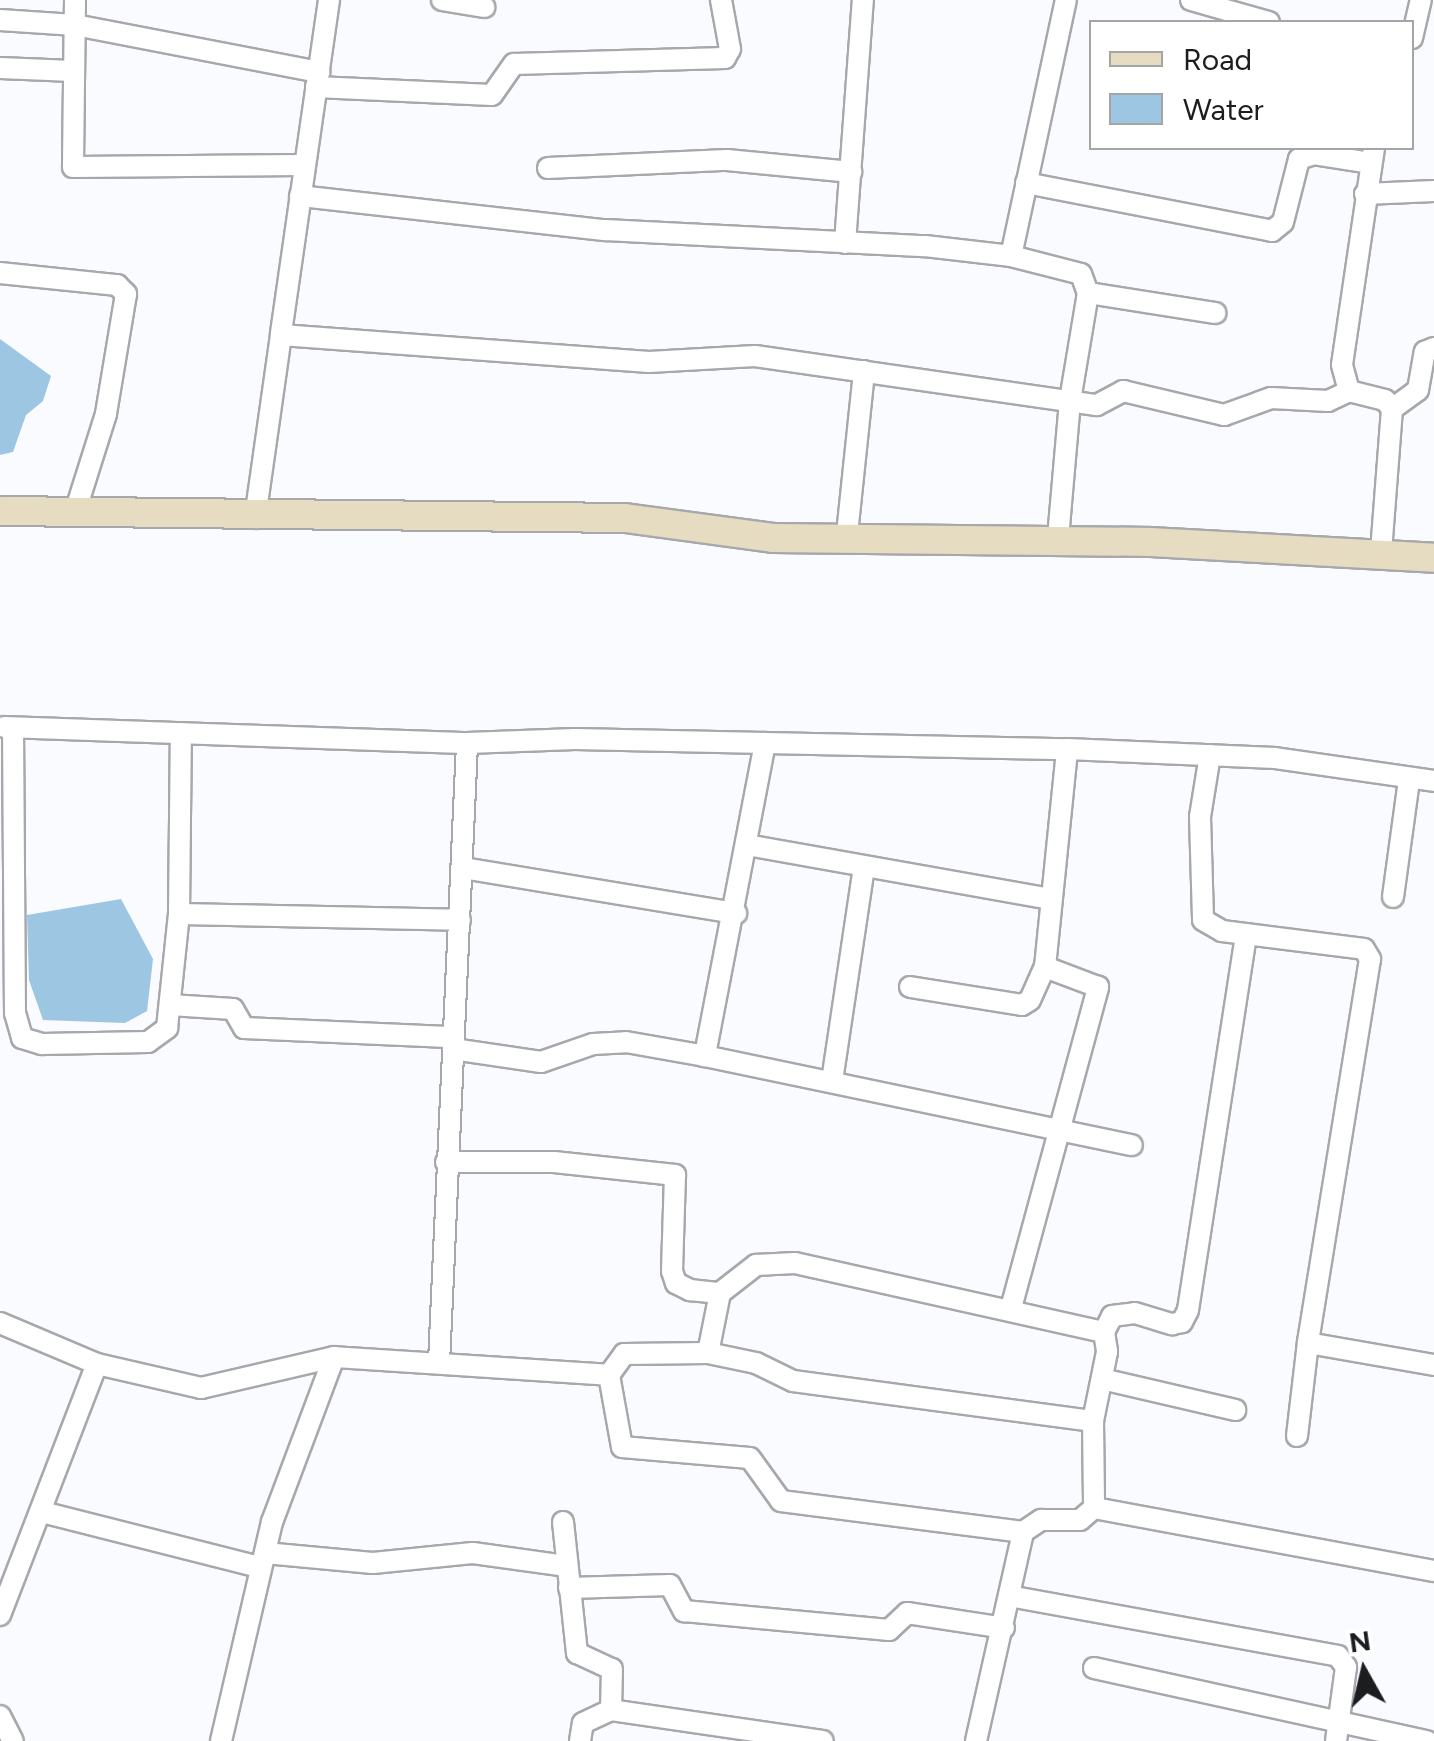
<!DOCTYPE html>
<html>
<head>
<meta charset="utf-8">
<style>
  body { margin:0 }
  #map { position:relative; width:1434px; height:1741px; overflow:hidden; background:#f9fbfe; font-family:Figtree,sans-serif }
  div>[style] { position:absolute }
  .water>* { inset:0; background:#9cc6e2 }
  .roads { filter:drop-shadow(2px 0 #a6a8ab) drop-shadow(-2px 0 #a6a8ab) drop-shadow(0 2px #a6a8ab) drop-shadow(0 -2px #a6a8ab) }
  .street>* { height:20px; margin:-10px; padding:0 10px; transform-origin:10px; border-radius:10px; background:#fff }
  .secondary>* { height:28px; margin:-14px; padding:0 14px; transform-origin:14px; border-radius:14px; background:#e5dcc1 }
  span { translate:-50% -50%; white-space:nowrap; text-align:center; line-height:1.15; -webkit-text-stroke:9px #fff; paint-order:stroke }
  .legend { position:absolute; left:1089px; top:20px; width:325px; height:130px; box-sizing:border-box; background:#fff; border:2px solid #a4a5a5; margin:0; padding:12px 18px; list-style:none; font-size:30px; color:#1c1d1e }
  .legend li { display:flex; align-items:center; gap:20px; height:50px }
  .legend b { width:50px; border:2px solid #a4a5a5 }
  .north { position:absolute; left:1314px; top:1621px; width:100px; height:100px; -webkit-text-stroke:8px #fff; paint-order:stroke; rotate:352deg; font-size:28px; font-weight:700; line-height:40px; text-align:center; color:#1c1d1e }
  .north::after { content:''; display:block; margin:auto; width:35px; height:45px; background:#1c1d1e; clip-path:polygon(50% 0,100% 100%,50% 72%,0 100%) }
</style>
</head>
<body>
<div id="map">
  <div class="water">
    <div style="clip-path:polygon(0 339px,51px 376px,43px 401px,26px 415px,13px 452px,0 455px)"></div>
    <div style="clip-path:polygon(121px 899px,153px 959px,147px 1011px,125px 1023px,43px 1020px,29px 980px,27px 915px)"></div>
  </div>
  <div class="roads">
    <div class="street">
      <div style="left:75px;top:0;width:167px;rotate:90.7deg"></div>
      <div style="left:73px;top:167px;width:228px;rotate:-0.5deg"></div>
      <div style="left:329px;top:0;width:338px;rotate:98.2deg"></div>
      <div style="left:281px;top:335px;width:369px;rotate:4.2deg"></div>
      <div style="left:649px;top:362px;width:106px;rotate:-3.2deg"></div>
      <div style="left:755px;top:356px;width:345px;rotate:8.2deg"></div>
      <div style="left:1097px;top:405px;width:30px;rotate:-28deg"></div>
      <div style="left:1123px;top:391px;width:104px;rotate:13.4deg"></div>
      <div style="left:1224px;top:415px;width:50px;rotate:-19.9deg"></div>
      <div style="left:1271px;top:398px;width:57px;rotate:3deg"></div>
      <div style="left:1328px;top:401px;width:23px;rotate:-25deg"></div>
      <div style="left:442px;top:0;width:43px;rotate:9.5deg"></div>
      <div style="left:1191px;top:0;width:81px;rotate:15.8deg"></div>
      <div style="left:0;top:20px;width:75px;rotate:3.8deg"></div>
      <div style="left:75px;top:25px;width:249px;rotate:10.9deg"></div>
      <div style="left:1412px;top:38px;width:39px;rotate:-77deg"></div>
      <div style="left:0;top:68px;width:73px;rotate:2.4deg"></div>
      <div style="left:316px;top:87px;width:176px;rotate:2.6deg"></div>
      <div style="left:492px;top:95px;width:38px;rotate:-55deg"></div>
      <div style="left:514px;top:64px;width:211px;rotate:-1.6deg"></div>
      <div style="left:725px;top:58px;width:10px;rotate:-61deg"></div>
      <div style="left:730px;top:49px;width:50px;rotate:-100.4deg"></div>
      <div style="left:1374px;top:148px;width:219px;rotate:98.4deg"></div>
      <div style="left:1342px;top:365px;width:27px;rotate:75deg"></div>
      <div style="left:1349px;top:391px;width:37px;rotate:14deg"></div>
      <div style="left:1385px;top:400px;width:11px;rotate:52deg"></div>
      <div style="left:1392px;top:409px;width:143px;rotate:94.4deg"></div>
      <div style="left:548px;top:168px;width:179px;rotate:-2.6deg"></div>
      <div style="left:727px;top:160px;width:125px;rotate:5.5deg"></div>
      <div style="left:1026px;top:183px;width:251px;rotate:11deg"></div>
      <div style="left:1272px;top:231px;width:14px;rotate:-39deg"></div>
      <div style="left:1283px;top:222px;width:65px;rotate:-75.7deg"></div>
      <div style="left:1299px;top:159px;width:16px;rotate:-18deg"></div>
      <div style="left:1314px;top:154px;width:58px;rotate:9deg"></div>
      <div style="left:1365px;top:194px;width:69px;rotate:-2.5deg"></div>
      <div style="left:300px;top:196px;width:307px;rotate:6.4deg"></div>
      <div style="left:605px;top:230px;width:320px;rotate:2.9deg"></div>
      <div style="left:925px;top:246px;width:87px;rotate:6.6deg"></div>
      <div style="left:1011px;top:256px;width:72px;rotate:14.4deg"></div>
      <div style="left:1081px;top:274px;width:20px;rotate:70deg"></div>
      <div style="left:1088px;top:293px;width:109px;rotate:99.5deg"></div>
      <div style="left:1070px;top:401px;width:139px;rotate:95deg"></div>
      <div style="left:845px;top:243px;width:244px;rotate:-85.8deg"></div>
      <div style="left:1011px;top:256px;width:262px;rotate:-77.9deg"></div>
      <div style="left:0;top:273px;width:118px;rotate:5.9deg"></div>
      <div style="left:117px;top:285px;width:13px;rotate:45deg"></div>
      <div style="left:126px;top:294px;width:122px;rotate:99.5deg"></div>
      <div style="left:106px;top:414px;width:100px;rotate:107.5deg"></div>
      <div style="left:1088px;top:293px;width:129px;rotate:8.9deg"></div>
      <div style="left:1392px;top:409px;width:32px;rotate:-36deg"></div>
      <div style="left:1418px;top:390px;width:39px;rotate:-80deg"></div>
      <div style="left:1425px;top:352px;width:10px;rotate:-24deg"></div>
      <div style="left:255px;top:518px;width:185px;rotate:-81.9deg"></div>
      <div style="left:847px;top:534px;width:164px;rotate:-84deg"></div>
      <div style="left:4px;top:727px;width:463px;rotate:2deg"></div>
      <div style="left:13px;top:728px;width:285px;rotate:89.6deg"></div>
      <div style="left:15px;top:1013px;width:26px;rotate:74deg"></div>
      <div style="left:22px;top:1038px;width:21px;rotate:17deg"></div>
      <div style="left:42px;top:1044px;width:106px;rotate:-1.1deg"></div>
      <div style="left:148px;top:1042px;width:24px;rotate:-36deg"></div>
      <div style="left:167px;top:1028px;width:115px;rotate:-84deg"></div>
      <div style="left:179px;top:914px;width:181px;rotate:-89.4deg"></div>
      <div style="left:765px;top:743px;width:319px;rotate:100.9deg"></div>
      <div style="left:705px;top:1056px;width:436px;rotate:11.8deg"></div>
      <div style="left:1210px;top:755px;width:63px;rotate:99.2deg"></div>
      <div style="left:1200px;top:817px;width:103px;rotate:88.3deg"></div>
      <div style="left:1203px;top:920px;width:22px;rotate:30deg"></div>
      <div style="left:1222px;top:931px;width:143px;rotate:7.2deg"></div>
      <div style="left:1364px;top:949px;width:12px;rotate:59deg"></div>
      <div style="left:1370px;top:959px;width:389px;rotate:99.2deg"></div>
      <div style="left:1308px;top:1343px;width:128px;rotate:9.9deg"></div>
      <div style="left:747px;top:845px;width:309px;rotate:10.1deg"></div>
      <div style="left:463px;top:868px;width:277px;rotate:9.4deg"></div>
      <div style="left:1393px;top:897px;width:118px;rotate:-82.2deg"></div>
      <div style="left:179px;top:914px;width:281px;rotate:1.2deg"></div>
      <div style="left:910px;top:987px;width:113px;rotate:9.1deg"></div>
      <div style="left:1022px;top:1005px;width:9px;rotate:-32deg"></div>
      <div style="left:1030px;top:1000px;width:36px;rotate:-66deg"></div>
      <div style="left:1045px;top:967px;width:219px;rotate:-84.2deg"></div>
      <div style="left:170px;top:1005px;width:63px;rotate:3.6deg"></div>
      <div style="left:233px;top:1009px;width:22px;rotate:60deg"></div>
      <div style="left:244px;top:1028px;width:210px;rotate:2.5deg"></div>
      <div style="left:453px;top:1049px;width:89px;rotate:8.4deg"></div>
      <div style="left:541px;top:1062px;width:55px;rotate:-19.1deg"></div>
      <div style="left:593px;top:1044px;width:33px;rotate:-3deg"></div>
      <div style="left:626px;top:1042px;width:80px;rotate:10deg"></div>
      <div style="left:832px;top:1081px;width:216px;rotate:-81.5deg"></div>
      <div style="left:446px;top:1162px;width:108px"></div>
      <div style="left:554px;top:1162px;width:122px;rotate:6.1deg"></div>
      <div style="left:675px;top:1175px;width:96px;rotate:91.8deg"></div>
      <div style="left:672px;top:1271px;width:13px;rotate:72deg"></div>
      <div style="left:676px;top:1283px;width:16px;rotate:27deg"></div>
      <div style="left:690px;top:1290px;width:30px;rotate:6deg"></div>
      <div style="left:720px;top:1293px;width:46px;rotate:-37.9deg"></div>
      <div style="left:756px;top:1265px;width:39px;rotate:-3deg"></div>
      <div style="left:795px;top:1263px;width:317px;rotate:12.6deg"></div>
      <div style="left:1104px;top:1332px;width:20px;rotate:81deg"></div>
      <div style="left:1107px;top:1352px;width:70px;rotate:101.5deg"></div>
      <div style="left:1093px;top:1421px;width:87px;rotate:89.3deg"></div>
      <div style="left:1094px;top:1508px;width:346px;rotate:10.5deg"></div>
      <div style="left:1011px;top:1308px;width:333px;rotate:-74.8deg"></div>
      <div style="left:1098px;top:987px;width:57px;rotate:-159.3deg"></div>
      <div style="left:0;top:1323px;width:105px;rotate:22.9deg"></div>
      <div style="left:97px;top:1364px;width:107px;rotate:13deg"></div>
      <div style="left:201px;top:1388px;width:137px;rotate:-13.1deg"></div>
      <div style="left:1104px;top:1332px;width:18px;rotate:-63deg"></div>
      <div style="left:1112px;top:1316px;width:23px;rotate:-7deg"></div>
      <div style="left:1135px;top:1313px;width:39px;rotate:17deg"></div>
      <div style="left:1172px;top:1324px;width:10px;rotate:-11deg"></div>
      <div style="left:1182px;top:1322px;width:13px;rotate:-63deg"></div>
      <div style="left:1188px;top:1310px;width:380px;rotate:-81.2deg"></div>
      <div style="left:708px;top:1353px;width:49px;rotate:11.8deg"></div>
      <div style="left:756px;top:1363px;width:41px;rotate:25.9deg"></div>
      <div style="left:793px;top:1381px;width:303px;rotate:7.6deg"></div>
      <div style="left:439px;top:1363px;width:621px;rotate:-87.41deg"></div>
      <div style="left:467px;top:743px;width:108px;rotate:-2.1deg"></div>
      <div style="left:575px;top:739px;width:492px;rotate:1.2deg"></div>
      <div style="left:1067px;top:749px;width:208px;rotate:2.5deg"></div>
      <div style="left:1275px;top:758px;width:161px;rotate:8.2deg"></div>
      <div style="left:609px;top:1375px;width:26px;rotate:-54deg"></div>
      <div style="left:624px;top:1354px;width:84px;rotate:-0.7deg"></div>
      <div style="left:708px;top:1353px;width:61px;rotate:-78.7deg"></div>
      <div style="left:1102px;top:1379px;width:137px;rotate:13.1deg"></div>
      <div style="left:1297px;top:1436px;width:94px;rotate:-83.3deg"></div>
      <div style="left:42px;top:1512px;width:225px;rotate:14.2deg"></div>
      <div style="left:563px;top:1522px;width:132px;rotate:83.9deg"></div>
      <div style="left:577px;top:1653px;width:38px;rotate:25deg"></div>
      <div style="left:612px;top:1669px;width:41px;rotate:91.4deg"></div>
      <div style="left:265px;top:1553px;width:108px;rotate:5.3deg"></div>
      <div style="left:373px;top:1563px;width:100px;rotate:-5.7deg"></div>
      <div style="left:473px;top:1553px;width:95px;rotate:7.9deg"></div>
      <div style="left:569px;top:1588px;width:101px;rotate:-1.7deg"></div>
      <div style="left:670px;top:1585px;width:30px;rotate:62deg"></div>
      <div style="left:684px;top:1611px;width:206px;rotate:5.3deg"></div>
      <div style="left:889px;top:1630px;width:25px;rotate:-43deg"></div>
      <div style="left:907px;top:1613px;width:98px;rotate:8.8deg"></div>
      <div style="left:1009px;top:1596px;width:334px;rotate:10.3deg"></div>
      <div style="left:1338px;top:1656px;width:14px;rotate:54deg"></div>
      <div style="left:1346px;top:1667px;width:75px;rotate:97.7deg"></div>
      <div style="left:0;top:1615px;width:269px;rotate:-68.9deg"></div>
      <div style="left:1094px;top:1668px;width:341px;rotate:12.4deg"></div>
      <div style="left:0;top:1716px;width:28px;rotate:63deg"></div>
      <div style="left:221px;top:1741px;width:225px;rotate:-76.9deg"></div>
      <div style="left:272px;top:1522px;width:176px;rotate:-69.4deg"></div>
      <div style="left:334px;top:1357px;width:276px;rotate:3.7deg"></div>
      <div style="left:609px;top:1375px;width:73px;rotate:79.8deg"></div>
      <div style="left:622px;top:1447px;width:128px;rotate:4.9deg"></div>
      <div style="left:750px;top:1458px;width:53px;rotate:54.2deg"></div>
      <div style="left:781px;top:1501px;width:244px;rotate:7.3deg"></div>
      <div style="left:580px;top:1741px;width:18px;rotate:-81deg"></div>
      <div style="left:583px;top:1723px;width:31px;rotate:-25deg"></div>
      <div style="left:611px;top:1710px;width:214px;rotate:8.3deg"></div>
      <div style="left:976px;top:1741px;width:214px;rotate:-77.3deg"></div>
      <div style="left:1023px;top:1532px;width:22px;rotate:-34deg"></div>
      <div style="left:1041px;top:1520px;width:39px"></div>
      <div style="left:1080px;top:1520px;width:18px;rotate:-41deg"></div>
    </div>
    <div class="secondary">
      <div style="left:0;top:511px;width:625px;rotate:0.64deg"></div>
      <div style="left:625px;top:518px;width:149px;rotate:7.7deg"></div>
      <div style="left:773px;top:538px;width:378px;rotate:0.6deg"></div>
      <div style="left:1151px;top:542px;width:283px;rotate:3.2deg"></div>
    </div>
  </div>
  <ul class="legend">
  <li><b style="height:12px;background:#e5dcc1"></b>Road</li>
  <li><b style="height:28px;background:#9cc6e2"></b>Water</li>
  </ul>
  <div class="north">N</div>
</div>
</body>
</html>
